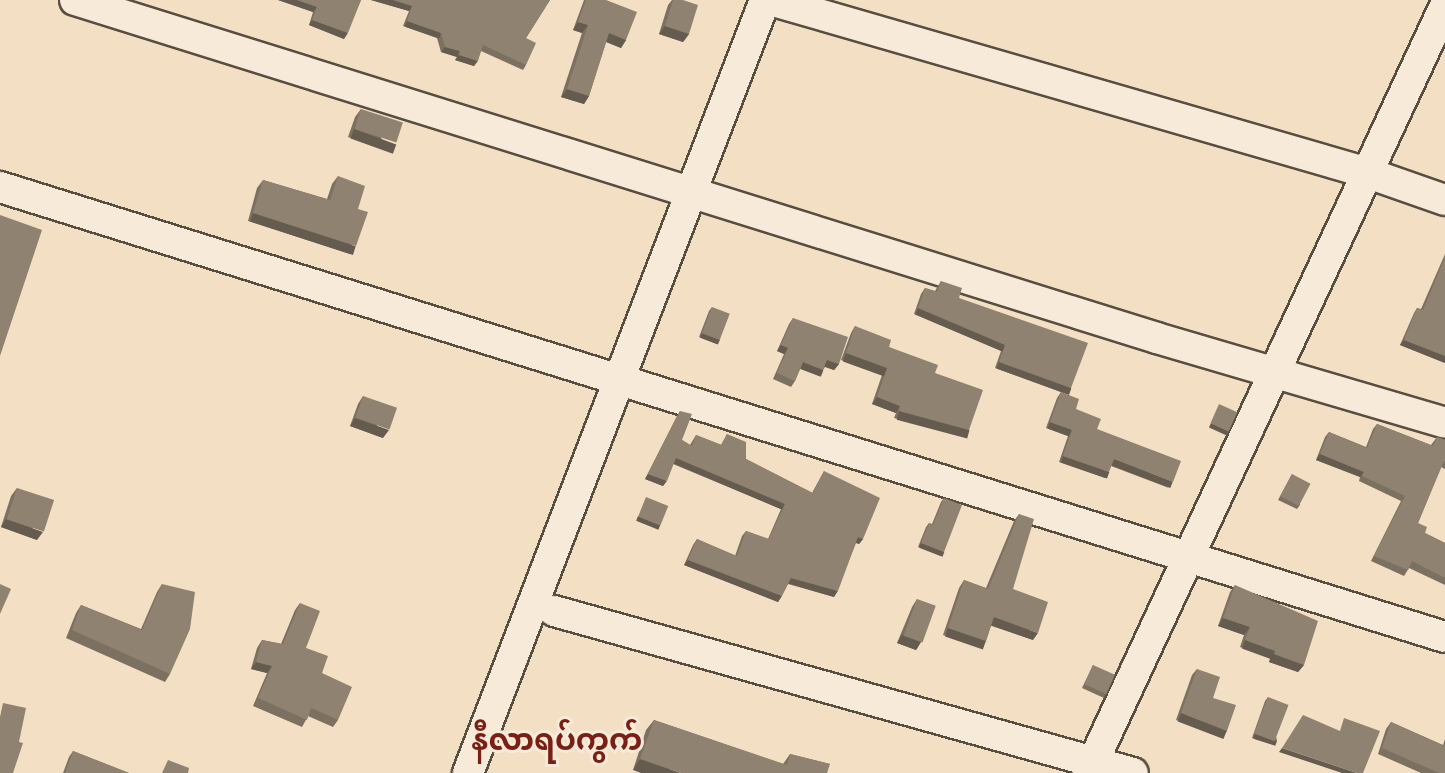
<!DOCTYPE html>
<html>
<head>
<meta charset="utf-8">
<style>
  body { margin:0 }
  #map { position:relative; width:1445px; height:773px; overflow:hidden; background:#f3dfc4; font-family:"Sorts Mill Goudy","Noto Sans Myanmar",serif }
  div>[style] { position:absolute }
  .roads { filter:drop-shadow(2px 0 #584e40) drop-shadow(-2px 0 #584e40) drop-shadow(0 2px #584e40) drop-shadow(0 -2px #584e40) }
  .minor>* { height:30px; margin:-15px; padding:0 15px; transform-origin:15px; border-radius:15px; background:#f7ead9 }
  .wall>* { inset:0; background:#7c7060 }
  .shaded-wall>* { inset:0; background:#655b4e; transform-origin:0 0 }
  .building>* { inset:0; background:#908270; transform-origin:0 0 }
  span { translate:-50% -50%; white-space:nowrap; text-align:center; line-height:1.15; -webkit-text-stroke:6px #f7ead9; paint-order:stroke }
  .quarter-label { font-size:30px; color:#7a1f14; font-weight:700 }
</style>
</head>
<body>
<div id="map">
  <div class="roads">
    <div class="minor">
      <div style="left:75px;top:0;width:1134px;rotate:17.35deg"></div>
      <div style="left:1157px;top:338px;width:300px;rotate:16.4deg"></div>
      <div style="left:770px;top:0;width:623px;rotate:16.14deg"></div>
      <div style="left:1368px;top:173px;width:82px;rotate:19.3deg"></div>
      <div style="left:0;top:187px;width:1513px;rotate:17.3deg"></div>
      <div style="left:554px;top:611px;width:601px;rotate:15.63deg"></div>
      <div style="left:468px;top:773px;width:828px;rotate:-68.98deg"></div>
      <div style="left:1088px;top:773px;width:846px;rotate:-65.04deg"></div>
    </div>
  </div>
  <div class="wall">
    <div style="clip-path:polygon(278px 0,361px 0,344px 39px,309px 25px,313px 12px)"></div>
    <div style="clip-path:polygon(371px 0,550px 0,526px 38px,526px 65px,523px 70px,481px 51px,474px 66px,455px 60px,457px 57px,441px 52px,437px 38px,403px 26px,409px 11px)"></div>
    <div style="clip-path:polygon(584px 0,606px 0,626px 40px,621px 48px,606px 42px,589px 96px,584px 104px,561px 97px,582px 33px,573px 30px)"></div>
    <div style="clip-path:polygon(672px 0,673px 0,689px 34px,683px 42px,659px 34px,668px 5px)"></div>
    <div style="clip-path:polygon(361px 109px,391px 152px,348px 137px,355px 117px)"></div>
    <div style="clip-path:polygon(338px 176px,358px 209px,350px 254px,248px 221px,257px 188px,263px 180px,327px 199px,332px 184px)"></div>
    <div style="clip-path:polygon(1445px 254px,1445px 363px,1400px 345px,1414px 313px,1417px 308px,1421px 309px)"></div>
    <div style="clip-path:polygon(941px 281px,959px 298px,1071px 388px,1067px 394px,995px 368px,1001px 351px,914px 314px,921px 294px,925px 288px,935px 291px)"></div>
    <div style="clip-path:polygon(712px 307px,720px 340px,717px 344px,699px 337px,709px 311px)"></div>
    <div style="clip-path:polygon(793px 318px,839px 364px,834px 370px,825px 367px,819px 376px,800px 369px,795px 381px,791px 387px,773px 379px,784px 354px,777px 351px,789px 324px)"></div>
    <div style="clip-path:polygon(855px 326px,889px 347px,935px 373px,969px 430px,964px 437px,894px 418px,896px 413px,872px 404px,882px 375px,841px 360px,851px 333px)"></div>
    <div style="clip-path:polygon(1061px 392px,1076px 409px,1097px 429px,1169px 488px,1111px 466px,1105px 478px,1059px 462px,1068px 436px,1046px 428px,1057px 398px)"></div>
    <div style="clip-path:polygon(363px 396px,383px 438px,350px 426px,358px 404px)"></div>
    <div style="clip-path:polygon(680px 411px,682px 440px,690px 445px,696px 435px,721px 445px,727px 434px,746px 459px,812px 493px,824px 471px,863px 539px,859px 544px,856px 543px,834px 597px,788px 584px,778px 602px,684px 565px,693px 545px,697px 539px,735px 556px,742px 536px,746px 531px,768px 539px,781px 509px,673px 464px,663px 486px,645px 479px,677px 416px)"></div>
    <div style="clip-path:polygon(1377px 424px,1431px 445px,1437px 437px,1445px 440px,1445px 469px,1441px 467px,1418px 523px,1425px 533px,1445px 543px,1445px 585px,1409px 568px,1404px 576px,1371px 561px,1401px 501px,1359px 481px,1360px 477px,1316px 460px,1325px 437px,1329px 432px,1366px 447px,1373px 429px)"></div>
    <div style="clip-path:polygon(1292px 474px,1300px 505px,1297px 509px,1278px 500px)"></div>
    <div style="clip-path:polygon(17px 488px,37px 540px,1px 527px,11px 496px)"></div>
    <div style="clip-path:polygon(944px 498px,944px 552px,941px 556px,918px 547px,926px 527px,929px 523px,932px 524px,941px 502px)"></div>
    <div style="clip-path:polygon(1019px 514px,1013px 589px,1033px 640px,991px 625px,986px 641px,981px 648px,943px 635px,959px 588px,964px 580px,986px 588px,1014px 521px)"></div>
    <div style="clip-path:polygon(162px 584px,170px 674px,165px 682px,66px 638px,76px 613px,81px 605px,141px 629px,157px 592px)"></div>
    <div style="clip-path:polygon(1235px 585px,1304px 665px,1298px 672px,1269px 662px,1270px 658px,1240px 647px,1244px 635px,1218px 626px,1230px 592px)"></div>
    <div style="clip-path:polygon(917px 599px,921px 642px,916px 650px,897px 643px,912px 607px)"></div>
    <div style="clip-path:polygon(300px 603px,306px 648px,322px 673px,338px 720px,333px 727px,308px 716px,302px 727px,253px 706px,267px 673px,251px 669px,257px 648px,262px 640px,281px 644px,295px 610px)"></div>
    <div style="clip-path:polygon(1093px 665px,1106px 694px,1104px 698px,1082px 688px)"></div>
    <div style="clip-path:polygon(1197px 669px,1213px 698px,1227px 731px,1222px 738px,1176px 720px,1192px 675px)"></div>
    <div style="clip-path:polygon(1268px 697px,1277px 741px,1274px 745px,1252px 738px,1265px 701px)"></div>
    <div style="clip-path:polygon(654px 720px,783px 764px,790px 754px,830px 764px,633px 770px,646px 730px)"></div>
    <div style="clip-path:polygon(1391px 722px,1443px 745px,1445px 739px,1445px 773px,1421px 773px,1378px 754px,1386px 729px)"></div>
    <div style="clip-path:polygon(73px 751px,129px 773px,63px 773px,69px 757px)"></div>
  </div>
  <div class="shaded-wall">
    <div style="clip-path:polygon(278px 0,297px 0,317px 7px,313px 12px)"></div>
    <div style="clip-path:polygon(371px 0,393px 0,412px 6px,409px 11px)"></div>
    <div style="clip-path:polygon(312px 20px,348px 33px,344px 39px,309px 25px)"></div>
    <div style="left:407px;top:21px;width:36px;height:6px;rotate:19deg"></div>
    <div style="clip-path:polygon(578px 22px,588px 25px,582px 33px,573px 30px)"></div>
    <div style="clip-path:polygon(665px 26px,689px 34px,683px 42px,659px 34px)"></div>
    <div style="clip-path:polygon(609px 33px,626px 40px,621px 48px,604px 41px)"></div>
    <div style="clip-path:polygon(445px 47px,460px 51px,457px 57px,441px 52px)"></div>
    <div style="clip-path:polygon(459px 55px,478px 61px,474px 66px,455px 60px)"></div>
    <div style="clip-path:polygon(567px 89px,589px 96px,584px 104px,561px 97px)"></div>
    <div style="left:354px;top:129px;width:45px;height:10px;rotate:20deg"></div>
    <div style="left:253px;top:213px;width:108px;height:9px;rotate:18deg"></div>
    <div style="left:918px;top:308px;width:95px;height:7px;rotate:23deg"></div>
    <div style="left:702px;top:333px;width:19px;height:5px;rotate:21deg"></div>
    <div style="clip-path:polygon(1404px 340px,1445px 356px,1445px 363px,1400px 345px)"></div>
    <div style="clip-path:polygon(781px 345px,788px 348px,784px 354px,777px 351px)"></div>
    <div style="left:846px;top:353px;width:44px;height:9px;rotate:20deg"></div>
    <div style="clip-path:polygon(827px 360px,839px 364px,834px 370px,823px 366px)"></div>
    <div style="left:803px;top:362px;width:22px;height:7px;rotate:22deg"></div>
    <div style="left:999px;top:362px;width:77px;height:7px;rotate:20deg"></div>
    <div style="clip-path:polygon(877px 397px,900px 406px,896px 413px,872px 404px)"></div>
    <div style="left:899px;top:411px;width:73px;height:9px;rotate:15deg"></div>
    <div style="clip-path:polygon(355px 418px,389px 430px,383px 438px,350px 426px)"></div>
    <div style="left:1050px;top:422px;width:23px;height:7px;rotate:20deg"></div>
    <div style="left:1211px;top:423px;width:20px;height:5px;rotate:24deg"></div>
    <div style="clip-path:polygon(1320px 454px,1364px 472px,1360px 477px,1316px 460px)"></div>
    <div style="left:1063px;top:456px;width:49px;height:7px;rotate:19deg"></div>
    <div style="left:676px;top:458px;width:118px;height:6px;rotate:23deg"></div>
    <div style="left:1114px;top:459px;width:63px;height:7px;rotate:21deg"></div>
    <div style="clip-path:polygon(648px 474px,667px 481px,663px 486px,645px 479px)"></div>
    <div style="left:638px;top:516px;width:24px;height:5px;rotate:22deg"></div>
    <div style="clip-path:polygon(6px 519px,43px 532px,37px 540px,1px 527px)"></div>
    <div style="clip-path:polygon(858px 537px,863px 539px,859px 544px,854px 542px)"></div>
    <div style="left:921px;top:543px;width:25px;height:5px;rotate:21deg"></div>
    <div style="clip-path:polygon(688px 560px,782px 596px,778px 602px,684px 565px)"></div>
    <div style="clip-path:polygon(791px 578px,838px 591px,834px 597px,787px 583px)"></div>
    <div style="clip-path:polygon(994px 617px,1038px 633px,1033px 640px,989px 625px)"></div>
    <div style="clip-path:polygon(1223px 618px,1250px 627px,1244px 635px,1218px 626px)"></div>
    <div style="left:948px;top:628px;width:40px;height:9px;rotate:19deg"></div>
    <div style="clip-path:polygon(902px 635px,921px 642px,916px 650px,897px 643px)"></div>
    <div style="left:1245px;top:640px;width:32px;height:9px;rotate:20deg"></div>
    <div style="clip-path:polygon(1274px 654px,1304px 665px,1298px 672px,1269px 662px)"></div>
    <div style="clip-path:polygon(256px 662px,272px 666px,267px 673px,251px 669px)"></div>
    <div style="left:1181px;top:713px;width:49px;height:9px;rotate:21deg"></div>
    <div style="left:1255px;top:734px;width:23px;height:5px;rotate:18deg"></div>
    <div style="clip-path:polygon(1282px 748px,1357px 773px,1342px 773px,1279px 752px)"></div>
    <div style="clip-path:polygon(640px 759px,681px 773px,641px 773px,633px 770px)"></div>
  </div>
  <div class="building">
    <div style="clip-path:polygon(297px 0,361px 0,348px 33px,312px 20px,317px 7px)"></div>
    <div style="clip-path:polygon(393px 0,550px 0,526px 38px,536px 43px,526px 65px,483px 45px,478px 61px,459px 55px,460px 51px,445px 47px,441px 33px,407px 21px,412px 6px)"></div>
    <div style="clip-path:polygon(586px 0,606px 0,637px 12px,626px 40px,609px 33px,589px 96px,567px 89px,588px 25px,578px 22px)"></div>
    <div style="clip-path:polygon(673px 0,683px 0,698px 5px,689px 34px,665px 26px)"></div>
    <div style="left:361px;top:109px;width:44px;height:21px;rotate:18deg"></div>
    <div style="clip-path:polygon(338px 176px,365px 186px,358px 209px,368px 212px,356px 246px,253px 213px,263px 180px,330px 200px)"></div>
    <div style="clip-path:polygon(0 215px,42px 230px,0 356px)"></div>
    <div style="clip-path:polygon(1445px 257px,1445px 356px,1404px 340px,1417px 308px,1423px 310px)"></div>
    <div style="clip-path:polygon(941px 281px,962px 288px,959px 298px,1088px 343px,1071px 388px,999px 362px,1005px 345px,918px 308px,925px 288px,937px 292px)"></div>
    <div style="left:712px;top:307px;width:19px;height:28px;rotate:21deg"></div>
    <div style="clip-path:polygon(793px 318px,848px 337px,839px 364px,827px 360px,823px 370px,803px 362px,795px 381px,777px 373px,788px 348px,781px 345px)"></div>
    <div style="clip-path:polygon(855px 326px,891px 340px,889px 347px,938px 365px,935px 373px,983px 390px,969px 430px,899px 411px,900px 406px,877px 397px,887px 368px,846px 353px)"></div>
    <div style="clip-path:polygon(1061px 392px,1079px 399px,1076px 409px,1101px 419px,1097px 429px,1181px 461px,1173px 482px,1114px 459px,1109px 472px,1063px 456px,1072px 430px,1050px 422px)"></div>
    <div style="left:363px;top:396px;width:36px;height:23px;rotate:19deg"></div>
    <div style="left:1219px;top:404px;width:20px;height:21px;rotate:24deg"></div>
    <div style="clip-path:polygon(680px 411px,692px 414px,682px 440px,692px 446px,696px 435px,722px 445px,727px 434px,746px 442px,746px 459px,813px 493px,824px 471px,880px 498px,863px 539px,858px 537px,838px 591px,791px 578px,782px 596px,688px 560px,697px 539px,737px 556px,746px 531px,769px 539px,785px 504px,676px 458px,667px 481px,648px 474px)"></div>
    <div style="clip-path:polygon(1377px 424px,1433px 446px,1437px 437px,1445px 440px,1445px 462px,1444px 461px,1418px 523px,1427px 527px,1425px 533px,1445px 543px,1445px 578px,1412px 561px,1408px 570px,1374px 556px,1405px 496px,1362px 476px,1364px 472px,1320px 454px,1329px 432px,1367px 448px)"></div>
    <div style="left:1292px;top:474px;width:21px;height:25px;rotate:28deg"></div>
    <div style="left:17px;top:488px;width:39px;height:33px;rotate:18deg"></div>
    <div style="left:646px;top:497px;width:24px;height:21px;rotate:22deg"></div>
    <div style="clip-path:polygon(944px 498px,962px 505px,944px 552px,921px 543px,929px 523px,933px 525px)"></div>
    <div style="clip-path:polygon(1019px 514px,1034px 519px,1013px 589px,1048px 602px,1038px 633px,994px 617px,986px 641px,948px 628px,964px 580px,988px 589px)"></div>
    <div style="clip-path:polygon(0 584px,11px 589px,0 614px)"></div>
    <div style="clip-path:polygon(162px 584px,195px 592px,190px 629px,170px 674px,72px 630px,81px 605px,142px 630px)"></div>
    <div style="clip-path:polygon(1235px 585px,1318px 621px,1304px 665px,1274px 654px,1275px 651px,1245px 640px,1250px 627px,1223px 618px)"></div>
    <div style="left:917px;top:599px;width:20px;height:39px;rotate:20deg"></div>
    <div style="clip-path:polygon(300px 603px,320px 611px,306px 648px,328px 656px,322px 673px,352px 687px,338px 720px,311px 708px,307px 720px,258px 698px,272px 666px,256px 662px,262px 640px,283px 644px)"></div>
    <div style="left:1093px;top:665px;width:24px;height:21px;rotate:24deg"></div>
    <div style="clip-path:polygon(1197px 669px,1220px 677px,1213px 698px,1236px 705px,1227px 731px,1181px 713px)"></div>
    <div style="left:1268px;top:697px;width:22px;height:39px;rotate:21deg"></div>
    <div style="clip-path:polygon(3px 703px,26px 708px,19px 742px,23px 743px,13px 773px,0 773px,0 717px)"></div>
    <div style="clip-path:polygon(1303px 715px,1340px 731px,1344px 718px,1380px 731px,1363px 773px,1357px 773px,1282px 748px)"></div>
    <div style="clip-path:polygon(654px 720px,787px 765px,790px 754px,830px 764px,827px 773px,681px 773px,640px 759px)"></div>
    <div style="clip-path:polygon(1391px 722px,1444px 746px,1445px 744px,1445px 773px,1439px 773px,1382px 748px)"></div>
    <div style="clip-path:polygon(73px 751px,129px 773px,65px 773px)"></div>
    <div style="clip-path:polygon(168px 760px,189px 768px,188px 773px,162px 773px)"></div>
  </div>
  <div class="quarter-label">
    <span style="left:557px;top:743px">နီလာရပ်ကွက်</span>
  </div>
</div>
</body>
</html>
